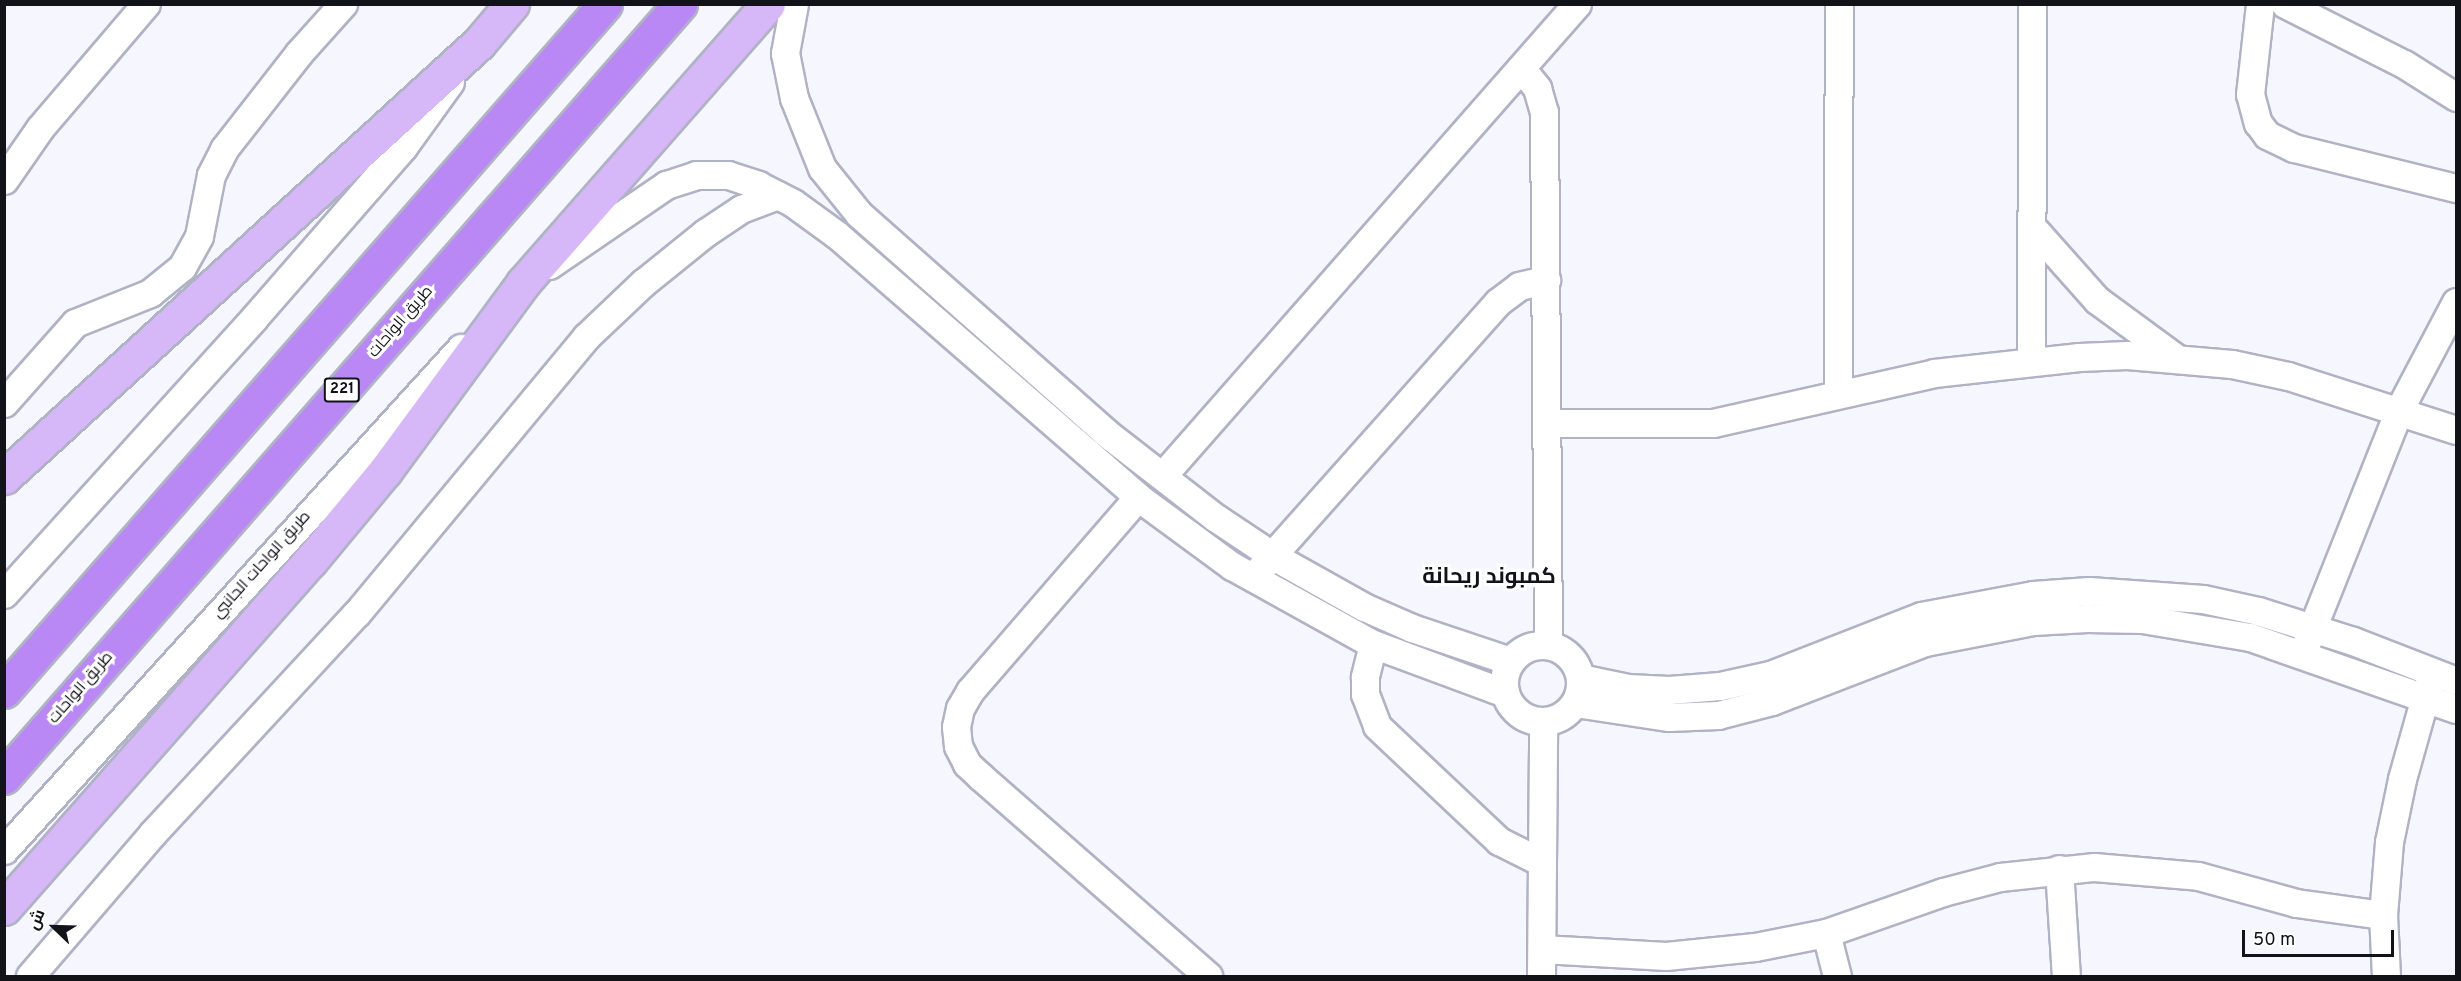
<!DOCTYPE html>
<html>
<head>
<meta charset="utf-8">
<style>
  body { margin:0 }
  #map { position:relative; width:2461px; height:981px; overflow:hidden; background:#f5f6fe; font-family:Overpass,Cairo,sans-serif }
  div>[style] { position:absolute }
  .roads { filter:drop-shadow(2px 0 #b0b2c5) drop-shadow(-2px 0 #b0b2c5) drop-shadow(0 2px #b0b2c5) drop-shadow(0 -2px #b0b2c5) }
  .minor>* { height:27px; margin:-13.5px; padding:0 13.5px; transform-origin:13.5px; border-radius:13.5px; background:#fff }
  .minor>.ring { margin:-13.5px; padding:0; box-sizing:content-box; background:none; border:27px solid #fff; border-radius:50% }
  .major>* { height:33px; margin:-16.5px; padding:0 16.5px; transform-origin:16.5px; border-radius:16.5px; background:#d6b8f9 }
  .highway>* { height:33px; margin:-16.5px; padding:0 16.5px; transform-origin:16.5px; border-radius:16.5px; background:#ba88f5 }
  span { translate:-50% -50%; white-space:nowrap; text-align:center; line-height:1.15; -webkit-text-stroke:6px #fff; paint-order:stroke }
  .shield-label span { padding:2px 4px; background:#fff; border:2px solid; border-radius:4px; -webkit-text-stroke-width:0 }
  .shield-label { font-size:15px; color:#121319; font-weight:700 }
  .street-label { font-size:16px; color:#121319 }
  .district-label { font-size:22px; color:#121319; font-weight:700 }
  .frame { position:absolute; inset:0; border:6px solid #121319; pointer-events:none }
  .north { position:absolute; left:24px; top:897px; width:60px; height:60px; -webkit-text-stroke:4px #fff; paint-order:stroke; rotate:293deg; font-size:16px; font-weight:700; line-height:24px; text-align:center; color:#121319 }
  .north::after { content:''; display:block; margin:auto; width:21px; height:27px; background:#121319; clip-path:polygon(50% 0,100% 100%,50% 72%,0 100%) }
  .scale { position:absolute; left:2242px; top:930px; width:152px; height:27px; box-sizing:border-box; border:3px solid #121319; border-top:0; padding-left:8px; font-size:18px; line-height:21px; white-space:nowrap; color:#121319; -webkit-text-stroke:4px #fff; paint-order:stroke }
</style>
</head>
<body>
<div id="map">
  <div class="roads">
    <div class="minor">
      <div style="left:794px;top:4px;width:50px;rotate:100.4deg"></div>
      <div style="left:785px;top:53px;width:46px;rotate:78.7deg"></div>
      <div style="left:794px;top:98px;width:75px;rotate:68.2deg"></div>
      <div style="left:822px;top:168px;width:59px;rotate:51.2deg"></div>
      <div style="left:859px;top:214px;width:329px;rotate:41.5deg"></div>
      <div style="left:1105px;top:432px;width:140px;rotate:37.8deg"></div>
      <div style="left:1216px;top:518px;width:69px;rotate:33.7deg"></div>
      <div style="left:1273px;top:556px;width:104px;rotate:29.3deg"></div>
      <div style="left:1364px;top:607px;width:52px;rotate:23.6deg"></div>
      <div style="left:1412px;top:628px;width:103px;rotate:18.6deg"></div>
      <div style="left:2260px;top:4px;width:91px;rotate:96.3deg"></div>
      <div style="left:2250px;top:94px;width:30px;rotate:75deg"></div>
      <div style="left:2258px;top:123px;width:15px;rotate:53deg"></div>
      <div style="left:2267px;top:135px;width:30px;rotate:26deg"></div>
      <div style="left:2294px;top:148px;width:167px;rotate:13.9deg"></div>
      <div style="left:2285px;top:4px;width:133px;rotate:26.8deg"></div>
      <div style="left:2404px;top:64px;width:62px;rotate:32.4deg"></div>
      <div style="left:1521px;top:68px;width:26px;rotate:51deg"></div>
      <div style="left:1537px;top:88px;width:25px;rotate:74deg"></div>
      <div style="left:1544px;top:112px;width:533px;rotate:89.57deg"></div>
      <div style="left:4px;top:180px;width:63px;rotate:-55.3deg"></div>
      <div style="left:40px;top:128px;width:163px;rotate:-49.5deg"></div>
      <div style="left:2032px;top:227px;width:98px;rotate:48.3deg"></div>
      <div style="left:2097px;top:300px;width:97px;rotate:36.2deg"></div>
      <div style="left:549px;top:265px;width:142px;rotate:-34.4deg"></div>
      <div style="left:666px;top:185px;width:32px;rotate:-18deg"></div>
      <div style="left:696px;top:175px;width:32px"></div>
      <div style="left:728px;top:175px;width:32px;rotate:18deg"></div>
      <div style="left:758px;top:185px;width:39px;rotate:27deg"></div>
      <div style="left:793px;top:203px;width:54px;rotate:36deg"></div>
      <div style="left:837px;top:235px;width:399px;rotate:41deg"></div>
      <div style="left:1138px;top:497px;width:117px;rotate:36.3deg"></div>
      <div style="left:1232px;top:566px;width:161px;rotate:29deg"></div>
      <div style="left:1373px;top:644px;width:141px;rotate:20.4deg"></div>
      <div style="left:2031px;top:361px;width:357px;rotate:-89.8deg"></div>
      <div style="left:1838px;top:392px;width:388px;rotate:-89.9deg"></div>
      <div style="left:4px;top:403px;width:107px;rotate:-48.4deg"></div>
      <div style="left:75px;top:323px;width:81px;rotate:-21.8deg"></div>
      <div style="left:150px;top:293px;width:41px;rotate:-39.1deg"></div>
      <div style="left:182px;top:267px;width:35px;rotate:-61deg"></div>
      <div style="left:199px;top:236px;width:62px;rotate:-78.9deg"></div>
      <div style="left:211px;top:175px;width:29px;rotate:-63deg"></div>
      <div style="left:224px;top:149px;width:122px;rotate:-52deg"></div>
      <div style="left:299px;top:53px;width:66px;rotate:-48.1deg"></div>
      <div style="left:1546px;top:423px;width:167px"></div>
      <div style="left:1713px;top:423px;width:227px;rotate:-12.7deg"></div>
      <div style="left:1934px;top:373px;width:146px;rotate:-6.3deg"></div>
      <div style="left:2079px;top:357px;width:48px;rotate:-2.4deg"></div>
      <div style="left:2127px;top:355px;width:105px;rotate:4.9deg"></div>
      <div style="left:2232px;top:364px;width:57px;rotate:12.1deg"></div>
      <div style="left:2288px;top:376px;width:176px;rotate:17.8deg"></div>
      <div style="left:1163px;top:475px;width:627px;rotate:-48.69deg"></div>
      <div style="left:1138px;top:497px;width:257px;rotate:130.9deg"></div>
      <div style="left:970px;top:691px;width:20px;rotate:120deg"></div>
      <div style="left:960px;top:708px;width:19px;rotate:102deg"></div>
      <div style="left:956px;top:727px;width:19px;rotate:84deg"></div>
      <div style="left:958px;top:746px;width:20px;rotate:63deg"></div>
      <div style="left:967px;top:764px;width:19px;rotate:43deg"></div>
      <div style="left:981px;top:777px;width:302px;rotate:41.2deg"></div>
      <div style="left:1260px;top:569px;width:358px;rotate:-48.3deg"></div>
      <div style="left:1498px;top:302px;width:26px;rotate:-37deg"></div>
      <div style="left:1519px;top:286px;width:28px;rotate:-13deg"></div>
      <div style="left:4px;top:594px;width:372px;rotate:-47.8deg"></div>
      <div style="left:254px;top:318px;width:227px;rotate:-48.9deg"></div>
      <div style="left:403px;top:147px;width:80px;rotate:-54.1deg"></div>
      <div style="left:1373px;top:644px;width:34px;rotate:104deg"></div>
      <div style="left:1365px;top:677px;width:17px;rotate:90deg"></div>
      <div style="left:1365px;top:694px;width:34px;rotate:69deg"></div>
      <div style="left:1377px;top:726px;width:168px;rotate:43.3deg"></div>
      <div style="left:1499px;top:841px;width:47px;rotate:26.6deg"></div>
      <div style="left:2306px;top:644px;width:252px;rotate:-68.3deg"></div>
      <div style="left:2399px;top:410px;width:122px;rotate:-62.2deg"></div>
      <div class="ring" style="left:1504px;top:645px;width:49px;height:49px"></div>
      <div style="left:1580px;top:678px;width:49px;rotate:11.8deg"></div>
      <div style="left:1628px;top:688px;width:41px;rotate:2.8deg"></div>
      <div style="left:1669px;top:690px;width:51px;rotate:-4.5deg"></div>
      <div style="left:1720px;top:686px;width:51px;rotate:-12.4deg"></div>
      <div style="left:1770px;top:675px;width:162px;rotate:-21.3deg"></div>
      <div style="left:1921px;top:616px;width:114px;rotate:-10.6deg"></div>
      <div style="left:2033px;top:595px;width:56px;rotate:-4.1deg"></div>
      <div style="left:2089px;top:591px;width:114px;rotate:4deg"></div>
      <div style="left:2203px;top:599px;width:56px;rotate:12.3deg"></div>
      <div style="left:2258px;top:611px;width:100px;rotate:17.5deg"></div>
      <div style="left:2353px;top:641px;width:110px;rotate:21.2deg"></div>
      <div style="left:1575px;top:703px;width:95px;rotate:8.5deg"></div>
      <div style="left:1669px;top:717px;width:49px;rotate:-2.3deg"></div>
      <div style="left:1718px;top:715px;width:56px;rotate:-14.5deg"></div>
      <div style="left:1772px;top:701px;width:164px;rotate:-21.1deg"></div>
      <div style="left:1925px;top:642px;width:110px;rotate:-11deg"></div>
      <div style="left:2033px;top:621px;width:54px;rotate:-3.2deg"></div>
      <div style="left:2087px;top:618px;width:55px;rotate:1deg"></div>
      <div style="left:2142px;top:619px;width:109px;rotate:9.5deg"></div>
      <div style="left:2250px;top:637px;width:218px;rotate:19.3deg"></div>
      <div style="left:4px;top:850px;width:679px;rotate:-47.69deg"></div>
      <div style="left:2059px;top:869px;width:107px;rotate:86.3deg"></div>
      <div style="left:1826px;top:933px;width:44px;rotate:75.7deg"></div>
      <div style="left:1542px;top:949px;width:124px;rotate:3.2deg"></div>
      <div style="left:1666px;top:956px;width:89px;rotate:-5.8deg"></div>
      <div style="left:1755px;top:947px;width:72px;rotate:-11.2deg"></div>
      <div style="left:1826px;top:933px;width:124px;rotate:-19.3deg"></div>
      <div style="left:1943px;top:892px;width:59px;rotate:-14.7deg"></div>
      <div style="left:2000px;top:877px;width:95px;rotate:-6.1deg"></div>
      <div style="left:2094px;top:867px;width:104px;rotate:4.9deg"></div>
      <div style="left:2198px;top:876px;width:102px;rotate:15.4deg"></div>
      <div style="left:2296px;top:903px;width:88px;rotate:7.9deg"></div>
      <div style="left:30px;top:976px;width:187px;rotate:-49.3deg"></div>
      <div style="left:152px;top:834px;width:301px;rotate:-47.2deg"></div>
      <div style="left:357px;top:613px;width:359px;rotate:-50.3deg"></div>
      <div style="left:586px;top:337px;width:79px;rotate:-43.5deg"></div>
      <div style="left:643px;top:283px;width:80px;rotate:-38.9deg"></div>
      <div style="left:705px;top:233px;width:43px;rotate:-33.7deg"></div>
      <div style="left:741px;top:209px;width:39px;rotate:-21deg"></div>
      <div style="left:1541px;top:976px;width:254px;rotate:-89.5deg"></div>
      <div style="left:2386px;top:976px;width:61px;rotate:-92.8deg"></div>
      <div style="left:2383px;top:915px;width:73px;rotate:-85.3deg"></div>
      <div style="left:2389px;top:842px;width:64px;rotate:-78.3deg"></div>
      <div style="left:2402px;top:779px;width:100px;rotate:-74.3deg"></div>
    </div>
    <div class="major">
      <div style="left:4px;top:477px;width:643px;rotate:-42.42deg"></div>
      <div style="left:479px;top:43px;width:51px;rotate:-49.8deg"></div>
      <div style="left:4px;top:908px;width:464px;rotate:-48.6deg"></div>
      <div style="left:311px;top:560px;width:116px;rotate:-50.3deg"></div>
      <div style="left:385px;top:471px;width:233px;rotate:-53.7deg"></div>
      <div style="left:523px;top:283px;width:371px;rotate:-48.7deg"></div>
    </div>
    <div class="highway">
      <div style="left:4px;top:691px;width:913px;rotate:-48.82deg"></div>
      <div style="left:4px;top:777px;width:1027px;rotate:-48.83deg"></div>
    </div>
  </div>
  <div class="shield-label">
    <span style="left:342px;top:390px">221</span>
  </div>
  <div class="street-label">
    <span style="left:401px;top:322px;rotate:-49deg">طريق الواحات</span>
    <span style="left:262px;top:565px;rotate:-48deg">طريق الواحات الجانبي</span>
    <span style="left:81px;top:688px;rotate:-49deg">طريق الواحات</span>
  </div>
  <div class="district-label">
    <span style="left:1489px;top:578px">كمبوند ريحانة</span>
  </div>
  <div class="frame"></div>
  <div class="north">ش</div>
  <div class="scale">50 m</div>
</div>
</body>
</html>
